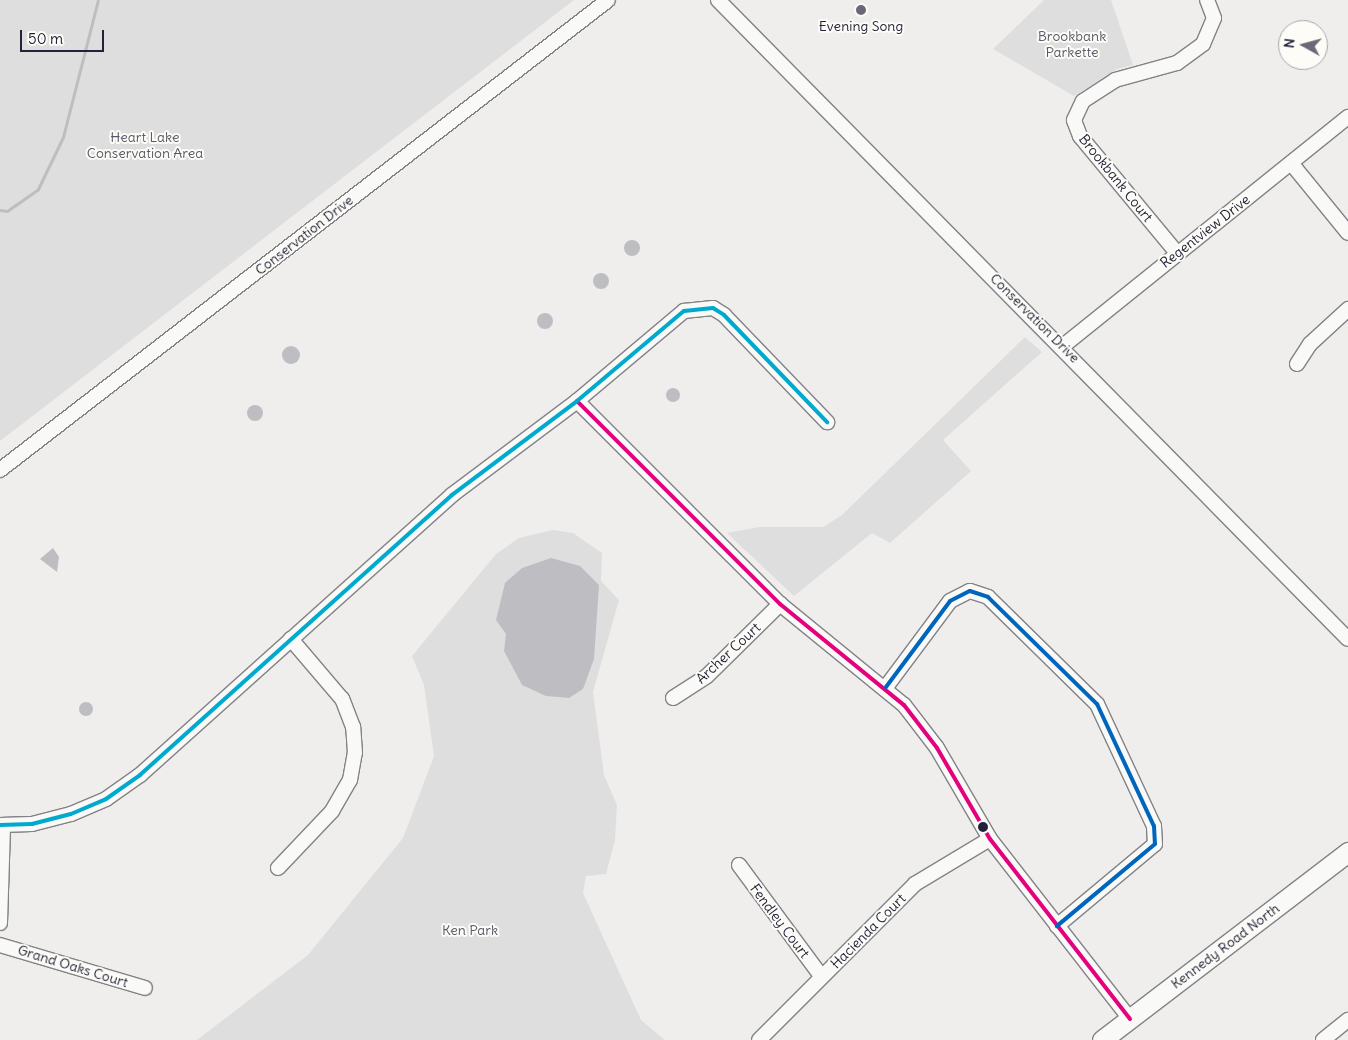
<!DOCTYPE html>
<html>
<head>
<meta charset="utf-8">
<style>
  body { margin:0 }
  #map { position:relative; width:1348px; height:1040px; overflow:hidden; background:#efeeed; font-family:Delius,sans-serif }
  div>[style] { position:absolute }
  .built>* { inset:0; background:#dfdede }
  .water>* { inset:0; background:#bebec2 }
  .round { border-radius:50% }
  .stream>* { height:3px; margin:-1.5px; padding:0 1.5px; transform-origin:1.5px; border-radius:1.5px; background:#bebec2 }
  .roads { filter:drop-shadow(1px 0 #838287) drop-shadow(-1px 0 #838287) drop-shadow(0 1px #838287) drop-shadow(0 -1px #838287) }
  .minor>* { height:14px; margin:-7px; padding:0 7px; transform-origin:7px; border-radius:7px; background:#f9f9f7 }
  .secondary>* { height:19px; margin:-9.5px; padding:0 9.5px; transform-origin:9.5px; border-radius:9.5px; background:#f9f9f7 }
  .bus-1>* { height:4px; margin:-2px; padding:0 2px; transform-origin:2px; border-radius:2px; background:#e5007d }
  .bus-2>* { height:4px; margin:-2px; padding:0 2px; transform-origin:2px; border-radius:2px; background:#0065bd }
  .bus-3>* { height:4px; margin:-2px; padding:0 2px; transform-origin:2px; border-radius:2px; background:#00a9ce }
  .dots>* { width:14px; height:14px; translate:-50% -50%; box-sizing:border-box; border:2px solid #fdfcf7; border-radius:50% }
  span { translate:-50% -50%; white-space:nowrap; text-align:center; line-height:1.15; -webkit-text-stroke:4px #fdfcf7; paint-order:stroke }
  .poi-label { font-size:14px; color:#22223b }
  .park-label { font-size:14px; color:#575768 }
  .street-label { font-size:14px; color:#22223b }
  .north { position:absolute; left:1278px; top:20px; width:50px; height:50px; box-sizing:border-box; background:#fdfcf7; border:1px solid #a5a5ac; border-radius:50%; rotate:277deg; font-size:14px; font-weight:700; line-height:20px; text-align:center; color:#22223b }
  .north::after { content:''; display:block; margin:auto; width:18px; height:22px; background:#6a6979; clip-path:polygon(50% 0,100% 100%,50% 72%,0 100%) }
  .scale { position:absolute; left:20px; top:30px; width:84px; height:22px; box-sizing:border-box; border:2px solid #22223b; border-top:0; padding-left:6px; font-size:15px; line-height:18px; white-space:nowrap; color:#22223b; -webkit-text-stroke:4px #fdfcf7; paint-order:stroke }
</style>
</head>
<body>
<div id="map">
  <div class="built">
    <div style="clip-path:polygon(0 0,574px 0,0 441px)"></div>
    <div style="clip-path:polygon(1044px 0,1111px 0,1133px 65px,1117px 69px,1074px 96px,993px 49px)"></div>
    <div style="clip-path:polygon(1025px 337px,1042px 352px,943px 440px,971px 471px,890px 543px,872px 533px,794px 596px,727px 533px,759px 527px,823px 527px,842px 515px)"></div>
    <div style="clip-path:polygon(553px 530px,573px 533px,602px 553px,601px 581px,619px 600px,593px 692px,604px 775px,617px 805px,615px 840px,606px 874px,586px 876px,583px 893px,641px 1020px,665px 1040px,197px 1040px,308px 955px,403px 838px,434px 756px,424px 685px,412px 656px,496px 554px,519px 538px)"></div>
  </div>
  <div class="water">
    <div class="round" style="left:624px;top:240px;width:16px;height:16px"></div>
    <div class="round" style="left:593px;top:273px;width:16px;height:16px"></div>
    <div class="round" style="left:537px;top:313px;width:16px;height:16px"></div>
    <div class="round" style="left:282px;top:346px;width:18px;height:18px"></div>
    <div class="round" style="left:666px;top:388px;width:14px;height:14px"></div>
    <div class="round" style="left:247px;top:405px;width:16px;height:16px"></div>
    <div style="clip-path:polygon(53px 548px,59px 557px,57px 572px,40px 559px)"></div>
    <div style="clip-path:polygon(551px 558px,580px 566px,599px 585px,594px 659px,583px 689px,569px 698px,546px 696px,522px 685px,504px 651px,506px 634px,496px 620px,505px 583px,522px 568px)"></div>
    <div class="round" style="left:79px;top:702px;width:14px;height:14px"></div>
  </div>
  <div class="stream">
    <div style="left:0;top:210px;width:7px;rotate:8deg"></div>
    <div style="left:7px;top:211px;width:38px;rotate:-35deg"></div>
    <div style="left:38px;top:189px;width:58px;rotate:-64.3deg"></div>
    <div style="left:63px;top:137px;width:141px;rotate:-75.7deg"></div>
  </div>
  <div class="roads">
    <div class="minor">
      <div style="left:718px;top:0;width:897px;rotate:45.41deg"></div>
      <div style="left:1291px;top:163px;width:90px;rotate:50.8deg"></div>
      <div style="left:1177px;top:253px;width:152px;rotate:-129.7deg"></div>
      <div style="left:1080px;top:136px;width:17px;rotate:-111deg"></div>
      <div style="left:1074px;top:120px;width:21px;rotate:-65deg"></div>
      <div style="left:1083px;top:101px;width:38px;rotate:-33deg"></div>
      <div style="left:1115px;top:80px;width:64px;rotate:-15.3deg"></div>
      <div style="left:1177px;top:63px;width:32px;rotate:-36deg"></div>
      <div style="left:1203px;top:44px;width:28px;rotate:-67deg"></div>
      <div style="left:1214px;top:18px;width:19px;rotate:-111deg"></div>
      <div style="left:1063px;top:346px;width:366px;rotate:-38.8deg"></div>
      <div style="left:1297px;top:364px;width:24px;rotate:-57deg"></div>
      <div style="left:1310px;top:344px;width:52px;rotate:-42.6deg"></div>
      <div style="left:577px;top:401px;width:287px;rotate:45deg"></div>
      <div style="left:780px;top:604px;width:160px;rotate:39.2deg"></div>
      <div style="left:904px;top:705px;width:54px;rotate:52.5deg"></div>
      <div style="left:937px;top:748px;width:105px;rotate:59.8deg"></div>
      <div style="left:990px;top:839px;width:228px;rotate:52.1deg"></div>
      <div style="left:0;top:470px;width:768px;rotate:-37.7deg"></div>
      <div style="left:886px;top:687px;width:107px;rotate:-53.3deg"></div>
      <div style="left:950px;top:601px;width:22px;rotate:-27deg"></div>
      <div style="left:970px;top:591px;width:19px;rotate:18deg"></div>
      <div style="left:988px;top:597px;width:153px;rotate:44.5deg"></div>
      <div style="left:1097px;top:704px;width:135px;rotate:65deg"></div>
      <div style="left:1154px;top:826px;width:18px;rotate:87deg"></div>
      <div style="left:1155px;top:844px;width:128px;rotate:140.1deg"></div>
      <div style="left:673px;top:698px;width:40px;rotate:-32.9deg"></div>
      <div style="left:707px;top:676px;width:103px;rotate:-44.6deg"></div>
      <div style="left:0;top:825px;width:32px;rotate:-2deg"></div>
      <div style="left:32px;top:824px;width:40px;rotate:-14.4deg"></div>
      <div style="left:71px;top:814px;width:38px;rotate:-23deg"></div>
      <div style="left:106px;top:799px;width:42px;rotate:-35.2deg"></div>
      <div style="left:140px;top:775px;width:419px;rotate:-41.9deg"></div>
      <div style="left:452px;top:495px;width:156px;rotate:-36.9deg"></div>
      <div style="left:577px;top:401px;width:140px;rotate:-40.1deg"></div>
      <div style="left:684px;top:311px;width:29px;rotate:-6deg"></div>
      <div style="left:713px;top:308px;width:13px;rotate:32deg"></div>
      <div style="left:724px;top:315px;width:149px;rotate:46.1deg"></div>
      <div style="left:739px;top:865px;width:139px;rotate:53.5deg"></div>
      <div style="left:278px;top:868px;width:79px;rotate:-46.5deg"></div>
      <div style="left:332px;top:811px;width:36px;rotate:-60deg"></div>
      <div style="left:350px;top:780px;width:27px;rotate:-80deg"></div>
      <div style="left:355px;top:753px;width:26px;rotate:-94deg"></div>
      <div style="left:353px;top:727px;width:30px;rotate:-111deg"></div>
      <div style="left:342px;top:699px;width:79px;rotate:-130.4deg"></div>
      <div style="left:0;top:923px;width:98px;rotate:-88.2deg"></div>
      <div style="left:0;top:945px;width:151px;rotate:16.5deg"></div>
      <div style="left:759px;top:1040px;width:221px;rotate:-45deg"></div>
      <div style="left:915px;top:884px;width:87px;rotate:-31deg"></div>
      <div style="left:1323px;top:1040px;width:32px;rotate:-39deg"></div>
    </div>
    <div class="secondary">
      <div style="left:1102px;top:1040px;width:310px;rotate:-37.4deg"></div>
    </div>
  </div>
  <div class="bus-1">
    <div style="left:577px;top:401px;width:287px;rotate:45deg"></div>
    <div style="left:780px;top:604px;width:160px;rotate:39.2deg"></div>
    <div style="left:904px;top:705px;width:54px;rotate:52.5deg"></div>
    <div style="left:937px;top:748px;width:105px;rotate:59.8deg"></div>
    <div style="left:990px;top:839px;width:228px;rotate:52.1deg"></div>
  </div>
  <div class="bus-2">
    <div style="left:886px;top:687px;width:107px;rotate:-53.3deg"></div>
    <div style="left:950px;top:601px;width:22px;rotate:-27deg"></div>
    <div style="left:970px;top:591px;width:19px;rotate:18deg"></div>
    <div style="left:988px;top:597px;width:153px;rotate:44.5deg"></div>
    <div style="left:1097px;top:704px;width:135px;rotate:65deg"></div>
    <div style="left:1154px;top:826px;width:18px;rotate:87deg"></div>
    <div style="left:1155px;top:844px;width:128px;rotate:140.1deg"></div>
  </div>
  <div class="bus-3">
    <div style="left:0;top:825px;width:32px;rotate:-2deg"></div>
    <div style="left:32px;top:824px;width:40px;rotate:-14.4deg"></div>
    <div style="left:71px;top:814px;width:38px;rotate:-23deg"></div>
    <div style="left:106px;top:799px;width:42px;rotate:-35.2deg"></div>
    <div style="left:140px;top:775px;width:419px;rotate:-41.9deg"></div>
    <div style="left:452px;top:495px;width:156px;rotate:-36.9deg"></div>
    <div style="left:577px;top:401px;width:140px;rotate:-40.1deg"></div>
    <div style="left:684px;top:311px;width:29px;rotate:-6deg"></div>
    <div style="left:713px;top:308px;width:13px;rotate:32deg"></div>
    <div style="left:724px;top:315px;width:149px;rotate:46.1deg"></div>
  </div>
  <div class="dots">
    <div style="left:861px;top:10px;background:#6a6979"></div>
    <div style="left:983px;top:827px;background:#22223b"></div>
  </div>
  <div class="poi-label">
    <span style="left:861px;top:26px">Evening Song</span>
  </div>
  <div class="park-label">
    <span style="left:1072px;top:44px">Brookbank<br>Parkette</span>
    <span style="left:145px;top:145px">Heart Lake<br>Conservation Area</span>
    <span style="left:470px;top:930px">Ken Park</span>
  </div>
  <div class="street-label">
    <span style="left:1116px;top:178px;rotate:51deg">Brookbank Court</span>
    <span style="left:1205px;top:231px;rotate:-38deg">Regentview Drive</span>
    <span style="left:304px;top:235px;rotate:-38deg">Conservation Drive</span>
    <span style="left:1035px;top:318px;rotate:45deg">Conservation Drive</span>
    <span style="left:728px;top:653px;rotate:-43deg">Archer Court</span>
    <span style="left:780px;top:921px;rotate:53deg">Fendley Court</span>
    <span style="left:868px;top:931px;rotate:-45deg">Hacienda Court</span>
    <span style="left:1225px;top:946px;rotate:-37deg">Kennedy Road North</span>
    <span style="left:73px;top:966px;rotate:17deg">Grand Oaks Court</span>
  </div>
  <div class="north">N</div>
  <div class="scale">50 m</div>
</div>
</body>
</html>
